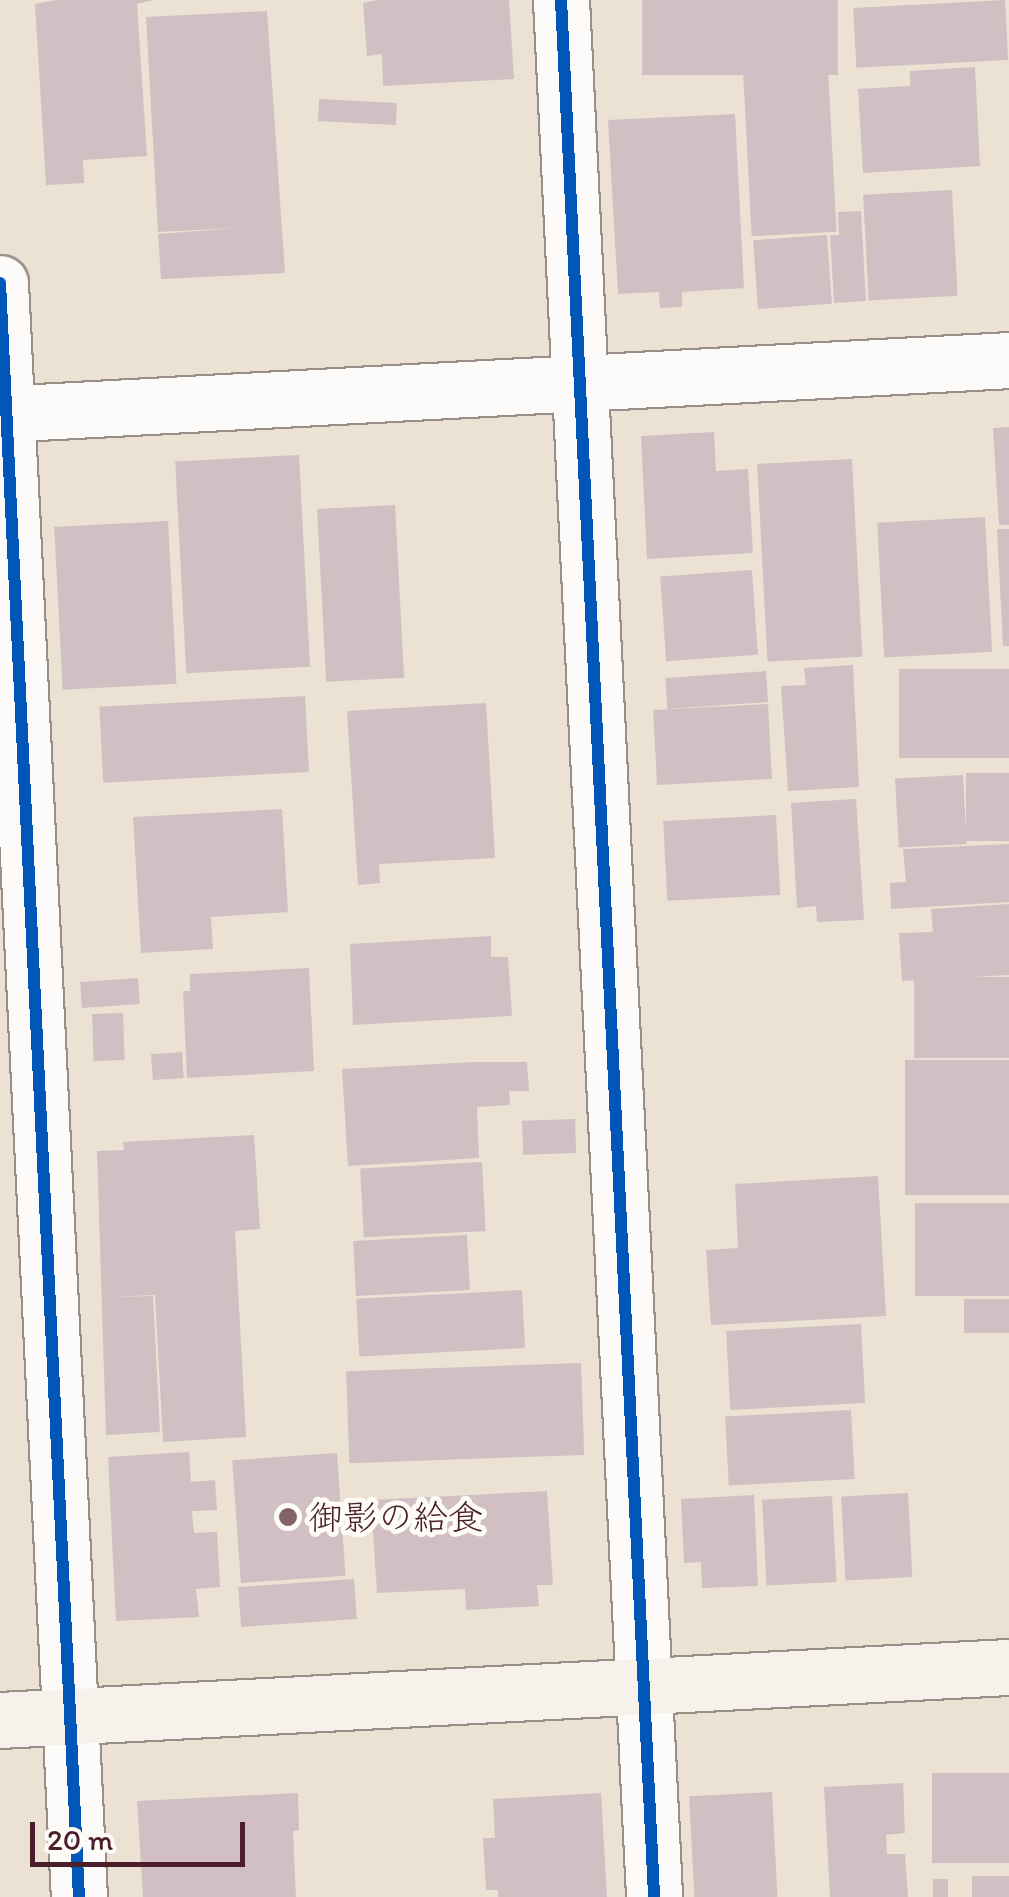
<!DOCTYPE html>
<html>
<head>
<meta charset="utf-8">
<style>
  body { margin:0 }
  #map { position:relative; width:1009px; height:1897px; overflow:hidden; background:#ebe2d4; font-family:Itim,"Klee One",sans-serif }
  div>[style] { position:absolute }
  .building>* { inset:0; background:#d1bfc3; transform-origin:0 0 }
  .roads { filter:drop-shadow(2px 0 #9a8e89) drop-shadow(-2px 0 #9a8e89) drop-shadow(0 2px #9a8e89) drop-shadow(0 -2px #9a8e89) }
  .street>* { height:55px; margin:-27.5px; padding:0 27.5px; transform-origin:27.5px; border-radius:27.5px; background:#fcfbf9 }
  .secondary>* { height:55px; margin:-27.5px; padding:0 27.5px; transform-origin:27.5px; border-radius:27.5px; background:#f6f1eb }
  .cycleway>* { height:12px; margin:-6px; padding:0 6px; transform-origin:6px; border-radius:6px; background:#0057b8 }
  .dots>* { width:28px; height:28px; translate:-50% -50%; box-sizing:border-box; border:5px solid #fdfcf7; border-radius:50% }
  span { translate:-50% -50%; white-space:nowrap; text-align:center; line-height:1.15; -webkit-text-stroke:10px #fdfcf7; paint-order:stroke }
  .poi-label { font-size:35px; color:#4a1f2b }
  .left { translate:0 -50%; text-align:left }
  .scale { position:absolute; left:30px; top:1822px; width:215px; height:45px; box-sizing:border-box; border:5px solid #4a1f2b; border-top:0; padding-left:12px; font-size:30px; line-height:35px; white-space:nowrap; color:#4a1f2b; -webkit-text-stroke:8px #fdfcf7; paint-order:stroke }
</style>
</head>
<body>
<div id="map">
  <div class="building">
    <div style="clip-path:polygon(57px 0,154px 0,137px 4px,147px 156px,83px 160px,84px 183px,46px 185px,35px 4px)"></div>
    <div style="clip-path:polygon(378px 0,509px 0,514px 79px,383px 86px,382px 54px,367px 56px,363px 3px)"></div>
    <div style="left:642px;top:0;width:196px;height:75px"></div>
    <div style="left:1005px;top:0;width:60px;height:152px;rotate:87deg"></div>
    <div style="clip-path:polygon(267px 11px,285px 273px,161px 279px,158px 234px,238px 228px,158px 232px,146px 17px)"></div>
    <div style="clip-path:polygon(975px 67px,980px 166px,863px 173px,858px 89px,910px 86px,910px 71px)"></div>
    <div style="left:828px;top:69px;width:163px;height:85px;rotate:87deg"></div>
    <div style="left:397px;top:103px;width:22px;height:78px;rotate:93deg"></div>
    <div style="clip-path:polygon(735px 114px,744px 288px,682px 292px,682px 307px,660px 308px,659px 292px,618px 294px,608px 120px)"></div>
    <div style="left:952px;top:190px;width:106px;height:89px;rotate:87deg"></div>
    <div style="clip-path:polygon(861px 211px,866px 301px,834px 303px,830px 235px,839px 235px,838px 212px)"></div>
    <div style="left:827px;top:235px;width:69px;height:74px;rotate:86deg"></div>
    <div style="clip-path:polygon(1009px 427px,1009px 525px,999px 525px,993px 428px)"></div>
    <div style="clip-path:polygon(714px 432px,716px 471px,748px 469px,753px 553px,647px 559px,641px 436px)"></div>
    <div style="left:299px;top:455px;width:212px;height:124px;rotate:87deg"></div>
    <div style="left:852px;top:459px;width:198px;height:95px;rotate:87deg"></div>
    <div style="left:395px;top:505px;width:173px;height:78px;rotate:87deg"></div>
    <div style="left:985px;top:517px;width:135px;height:108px;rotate:87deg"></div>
    <div style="left:168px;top:521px;width:163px;height:114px;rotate:87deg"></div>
    <div style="clip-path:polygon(997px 529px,1009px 529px,1009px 646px,1003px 646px)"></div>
    <div style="left:752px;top:570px;width:85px;height:92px;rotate:86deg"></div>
    <div style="clip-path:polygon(853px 665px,859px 787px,788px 791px,781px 686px,806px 685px,804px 668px)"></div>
    <div style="left:1009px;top:669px;width:89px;height:110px;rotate:90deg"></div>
    <div style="left:766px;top:671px;width:31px;height:101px;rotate:86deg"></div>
    <div style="left:305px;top:696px;width:76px;height:206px;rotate:87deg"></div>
    <div style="clip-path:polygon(486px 703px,495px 858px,379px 864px,380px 883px,358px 885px,347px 711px)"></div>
    <div style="left:768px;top:704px;width:75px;height:115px;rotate:87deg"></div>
    <div style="left:1009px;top:773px;width:68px;height:43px;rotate:90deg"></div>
    <div style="left:963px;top:775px;width:69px;height:68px;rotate:87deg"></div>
    <div style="clip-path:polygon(856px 799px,864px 920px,817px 922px,816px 906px,797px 908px,791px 803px)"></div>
    <div style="clip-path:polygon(282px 809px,288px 912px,211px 917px,213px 949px,141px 953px,133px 817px)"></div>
    <div style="left:776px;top:815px;width:80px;height:113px;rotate:87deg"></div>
    <div style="clip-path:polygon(1009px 844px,1009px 902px,891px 909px,890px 883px,906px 882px,903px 849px)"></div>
    <div style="clip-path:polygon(1009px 904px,1009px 975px,902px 981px,899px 933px,933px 932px,931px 909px)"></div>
    <div style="clip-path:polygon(491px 936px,491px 957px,508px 957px,512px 1016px,353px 1025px,350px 944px)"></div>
    <div style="clip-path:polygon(309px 968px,314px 1071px,187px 1078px,183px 991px,190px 991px,190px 974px)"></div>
    <div style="left:1009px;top:977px;width:81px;height:95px;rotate:90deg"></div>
    <div style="left:138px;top:978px;width:26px;height:58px;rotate:86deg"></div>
    <div style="left:123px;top:1013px;width:47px;height:31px;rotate:88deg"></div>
    <div style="left:182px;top:1052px;width:26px;height:31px;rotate:86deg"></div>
    <div style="left:1009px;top:1060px;width:135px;height:104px;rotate:90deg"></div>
    <div style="clip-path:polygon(475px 1062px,527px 1062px,529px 1091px,509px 1091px,510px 1105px,477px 1107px,479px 1158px,348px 1166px,342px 1069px)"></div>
    <div style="left:575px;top:1119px;width:34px;height:53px;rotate:88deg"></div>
    <div style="clip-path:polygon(254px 1135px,260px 1229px,235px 1231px,246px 1437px,163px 1442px,155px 1295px,110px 1297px,153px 1296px,160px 1432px,106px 1435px,97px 1151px,124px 1150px,123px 1142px)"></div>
    <div style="left:482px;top:1162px;width:69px;height:122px;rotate:87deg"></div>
    <div style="clip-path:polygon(878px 1176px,886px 1316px,711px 1325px,706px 1250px,738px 1248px,735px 1184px)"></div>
    <div style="left:1009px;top:1203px;width:93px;height:94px;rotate:90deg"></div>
    <div style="left:467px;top:1235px;width:55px;height:114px;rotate:87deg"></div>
    <div style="left:522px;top:1290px;width:58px;height:166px;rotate:87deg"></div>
    <div style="left:1009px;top:1299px;width:34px;height:45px;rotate:90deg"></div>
    <div style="left:861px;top:1324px;width:79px;height:135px;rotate:87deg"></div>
    <div style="left:581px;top:1363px;width:92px;height:235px;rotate:88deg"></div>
    <div style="left:851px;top:1410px;width:69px;height:126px;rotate:87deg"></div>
    <div style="clip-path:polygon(189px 1452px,191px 1482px,215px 1480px,217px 1510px,192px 1511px,194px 1533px,217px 1532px,220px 1587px,196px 1589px,199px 1617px,116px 1621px,108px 1457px)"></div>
    <div style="left:337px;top:1453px;width:123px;height:105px;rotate:86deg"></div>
    <div style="clip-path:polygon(547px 1491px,553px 1585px,537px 1585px,539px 1606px,466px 1610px,465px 1589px,377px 1593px,371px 1500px)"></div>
    <div style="left:908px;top:1493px;width:84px;height:67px;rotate:87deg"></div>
    <div style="clip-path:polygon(754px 1495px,758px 1586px,702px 1588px,701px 1562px,684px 1563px,681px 1499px)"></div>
    <div style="left:832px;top:1496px;width:86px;height:70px;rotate:87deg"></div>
    <div style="left:354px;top:1579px;width:40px;height:116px;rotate:86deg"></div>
    <div style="left:1009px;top:1773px;width:90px;height:77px;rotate:90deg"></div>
    <div style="clip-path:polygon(903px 1783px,905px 1833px,886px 1835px,887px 1854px,905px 1854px,908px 1897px,830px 1897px,824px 1787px)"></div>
    <div style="left:772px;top:1792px;width:105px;height:83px;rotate:87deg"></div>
    <div style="clip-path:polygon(298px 1793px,299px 1830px,293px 1831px,296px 1897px,143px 1897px,137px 1801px)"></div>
    <div style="clip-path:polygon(601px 1793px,607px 1897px,498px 1897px,498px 1890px,486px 1890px,483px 1838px,495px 1838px,493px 1799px)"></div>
    <div style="left:1009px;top:1876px;width:21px;height:37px;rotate:90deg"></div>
    <div style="left:933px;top:1879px;width:15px;height:18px"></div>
  </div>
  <div class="roads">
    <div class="street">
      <div style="left:561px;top:0;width:1899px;rotate:87.19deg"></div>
      <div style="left:0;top:283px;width:1616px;rotate:87.2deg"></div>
      <div style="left:0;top:414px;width:1010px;rotate:-3.06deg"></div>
    </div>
    <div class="secondary">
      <div style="left:0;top:1720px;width:1010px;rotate:-3.01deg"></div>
    </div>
  </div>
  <div class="cycleway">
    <div style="left:561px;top:0;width:1899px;rotate:87.19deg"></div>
    <div style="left:0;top:283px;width:1616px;rotate:87.2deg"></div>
  </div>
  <div class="dots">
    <div style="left:288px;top:1517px;background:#826366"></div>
  </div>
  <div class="poi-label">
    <span class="left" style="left:308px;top:1517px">御影の給食</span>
  </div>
  <div class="scale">20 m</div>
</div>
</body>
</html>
